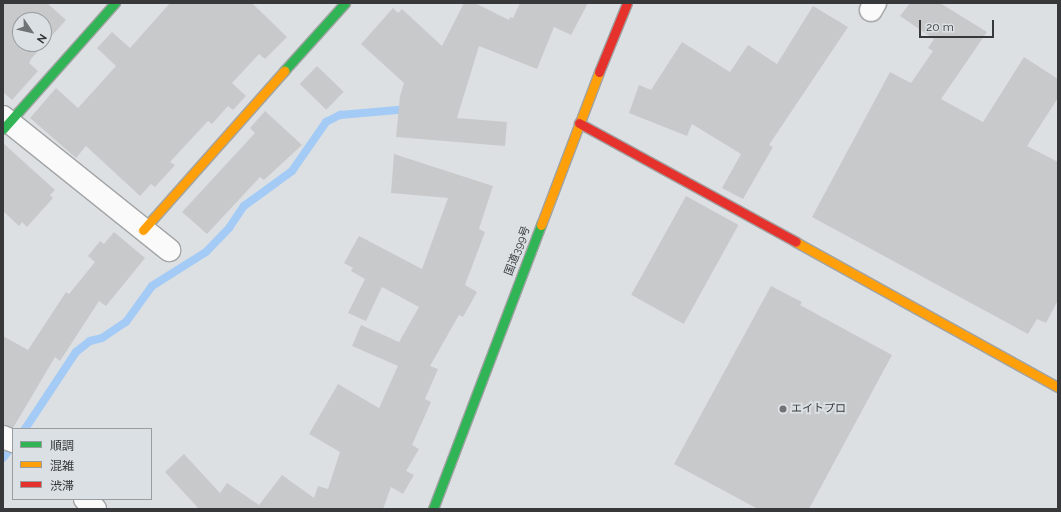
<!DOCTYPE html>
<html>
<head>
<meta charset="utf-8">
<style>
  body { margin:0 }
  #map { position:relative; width:1061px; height:512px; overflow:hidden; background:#dde0e2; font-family:Raleway,"Noto Sans JP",sans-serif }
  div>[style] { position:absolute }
  .stream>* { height:8px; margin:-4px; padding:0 4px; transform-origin:4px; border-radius:4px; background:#a4cbf6 }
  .building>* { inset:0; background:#c8c9ca; transform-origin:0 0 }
  .roads { filter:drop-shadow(1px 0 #a1a3a4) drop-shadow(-1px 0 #a1a3a4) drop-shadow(0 1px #a1a3a4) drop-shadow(0 -1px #a1a3a4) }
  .street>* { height:22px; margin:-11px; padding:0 11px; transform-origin:11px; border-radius:11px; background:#fafafb }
  .fast>* { height:9px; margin:-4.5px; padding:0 4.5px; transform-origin:4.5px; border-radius:4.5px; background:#30b455 }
  .slow>* { height:9px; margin:-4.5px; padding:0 4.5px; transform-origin:4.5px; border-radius:4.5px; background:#ff9f0a }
  .jam>* { height:9px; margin:-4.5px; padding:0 4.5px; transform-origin:4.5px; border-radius:4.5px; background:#e5322d }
  .dots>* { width:11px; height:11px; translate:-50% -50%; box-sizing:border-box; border:2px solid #dbe0e4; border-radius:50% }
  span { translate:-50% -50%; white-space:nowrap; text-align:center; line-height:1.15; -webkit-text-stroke:4px #dbe0e4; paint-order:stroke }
  .street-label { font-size:11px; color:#36383a }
  .poi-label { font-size:11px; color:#36383a }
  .left { translate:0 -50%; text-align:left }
  .frame { position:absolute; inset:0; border:4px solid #36383a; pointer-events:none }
  .legend { position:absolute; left:12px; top:428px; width:140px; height:72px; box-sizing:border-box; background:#dbe0e4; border:1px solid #999da0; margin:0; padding:5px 7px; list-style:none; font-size:12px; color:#36383a }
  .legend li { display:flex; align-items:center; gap:8px; height:20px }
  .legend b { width:20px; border:1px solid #999da0 }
  .north { position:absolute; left:12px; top:12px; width:40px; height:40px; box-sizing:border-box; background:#dbe0e4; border:1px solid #999da0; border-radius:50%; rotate:124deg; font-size:11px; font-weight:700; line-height:16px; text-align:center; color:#36383a }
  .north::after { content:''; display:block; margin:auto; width:14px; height:18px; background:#707375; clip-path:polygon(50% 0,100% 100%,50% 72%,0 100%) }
  .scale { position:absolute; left:919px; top:20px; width:75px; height:18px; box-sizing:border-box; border:2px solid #36383a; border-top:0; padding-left:5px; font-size:12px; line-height:14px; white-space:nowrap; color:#36383a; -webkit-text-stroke:3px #dbe0e4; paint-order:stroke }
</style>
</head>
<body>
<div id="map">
  <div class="stream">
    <div style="left:25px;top:429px;width:92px;rotate:-56.5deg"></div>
    <div style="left:76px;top:352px;width:18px;rotate:-38deg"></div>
    <div style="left:90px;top:341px;width:12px;rotate:-14deg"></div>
    <div style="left:102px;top:338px;width:29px;rotate:-34deg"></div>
    <div style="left:126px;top:322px;width:44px;rotate:-54.2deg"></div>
    <div style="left:152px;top:286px;width:64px;rotate:-32.2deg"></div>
    <div style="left:206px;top:252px;width:33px;rotate:-46deg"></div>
    <div style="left:229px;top:228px;width:27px;rotate:-56deg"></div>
    <div style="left:244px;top:206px;width:59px;rotate:-36.1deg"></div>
    <div style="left:292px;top:171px;width:60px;rotate:-55.2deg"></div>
    <div style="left:326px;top:122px;width:16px;rotate:-27deg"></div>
    <div style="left:340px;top:115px;width:69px;rotate:-5deg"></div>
    <div style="left:3px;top:458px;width:16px;rotate:-52deg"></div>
  </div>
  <div class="building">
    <div style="clip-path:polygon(evenodd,3px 3px,47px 3px,66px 20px,31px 59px,29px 63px,38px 71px,12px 100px,3px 92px,3px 3px,20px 20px,44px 20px,44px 44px,20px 44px,20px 20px)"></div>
    <div style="clip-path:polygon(170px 3px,252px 3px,287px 37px,265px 59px,259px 54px,232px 83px,246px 96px,233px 110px,228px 106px,212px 124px,208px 121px,170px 162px,175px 165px,155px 187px,151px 184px,140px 196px,86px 146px,76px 158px,30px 118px,56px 88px,78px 108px,116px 66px,97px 48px,112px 32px,130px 48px)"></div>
    <div style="clip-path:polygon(464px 3px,475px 3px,509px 20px,510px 17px,513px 18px,520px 3px,588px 3px,571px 35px,554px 27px,537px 69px,479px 46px,457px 118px,507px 122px,505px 146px,396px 137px,400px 96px,404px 83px,361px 44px,393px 8px,398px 13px,402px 9px,442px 46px)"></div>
    <div style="clip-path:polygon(910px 3px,940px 3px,987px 32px,941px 99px,983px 122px,1024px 57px,1058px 79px,1058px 98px,1027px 146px,1058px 162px,1058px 300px,1046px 323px,1037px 319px,1028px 334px,812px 217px,890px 72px,911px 83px,933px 51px,928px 48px,934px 39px,900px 16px)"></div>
    <div style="clip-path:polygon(813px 6px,848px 27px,769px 145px,773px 147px,743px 199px,722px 188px,741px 154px,692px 124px,687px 136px,629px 113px,639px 85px,651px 90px,682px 42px,730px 72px,748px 45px,777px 64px)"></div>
    <div style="left:317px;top:66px;width:37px;height:25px;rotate:44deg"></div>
    <div style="clip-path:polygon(265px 111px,302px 145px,264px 180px,260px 177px,207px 234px,182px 212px,255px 133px,250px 128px)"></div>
    <div style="clip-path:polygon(3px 143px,55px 190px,50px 195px,53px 198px,27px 227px,22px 222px,19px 226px,3px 211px)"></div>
    <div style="clip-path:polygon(394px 154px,493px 186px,479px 229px,485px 232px,465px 285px,477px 292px,463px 317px,459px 315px,430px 366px,438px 369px,425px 399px,431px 402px,412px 445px,419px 449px,406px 471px,414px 475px,403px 494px,391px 487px,383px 509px,199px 509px,165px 472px,184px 454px,220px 493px,227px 483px,259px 505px,282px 475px,314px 498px,318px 486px,328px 489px,340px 452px,309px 434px,338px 384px,379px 408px,398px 366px,352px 346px,361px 325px,399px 342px,419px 307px,382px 287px,366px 321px,348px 313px,365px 279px,351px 271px,353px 268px,344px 263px,359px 236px,422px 269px,448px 198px,391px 193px)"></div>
    <div style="left:686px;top:196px;width:60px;height:113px;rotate:29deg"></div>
    <div style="clip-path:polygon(114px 232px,145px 258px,106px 306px,99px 301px,60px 361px,55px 357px,13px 428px,3px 425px,3px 336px,28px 350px,66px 292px,69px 294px,95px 262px,88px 256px,100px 241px,104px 244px)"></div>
    <div style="clip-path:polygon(771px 286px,802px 302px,800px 305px,892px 355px,809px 509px,758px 509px,674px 464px)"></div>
  </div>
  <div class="roads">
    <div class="street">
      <div style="left:871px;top:10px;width:8px;rotate:-60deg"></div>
      <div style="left:3px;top:117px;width:213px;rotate:38.7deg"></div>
      <div style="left:3px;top:437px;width:11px;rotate:22deg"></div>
      <div style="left:85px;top:499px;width:14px;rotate:45deg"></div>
    </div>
    <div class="fast">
      <div style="left:284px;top:71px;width:91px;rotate:-48.1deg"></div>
      <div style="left:3px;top:129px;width:169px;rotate:-48.4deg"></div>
      <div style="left:433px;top:509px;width:304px;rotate:-69.2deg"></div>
    </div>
    <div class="slow">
      <div style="left:541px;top:225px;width:164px;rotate:-69.2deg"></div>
      <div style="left:143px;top:230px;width:213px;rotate:-48.4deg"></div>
      <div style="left:796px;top:242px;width:299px;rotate:29deg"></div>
    </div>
    <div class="jam">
      <div style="left:599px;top:72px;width:74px;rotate:-67.9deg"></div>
      <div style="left:579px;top:123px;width:247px;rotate:28.7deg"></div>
    </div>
  </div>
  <div class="dots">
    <div style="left:783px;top:409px;background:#707375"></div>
  </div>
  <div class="street-label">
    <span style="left:518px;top:251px;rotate:-69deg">国道399号</span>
  </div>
  <div class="poi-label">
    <span class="left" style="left:791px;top:409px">エイトプロ</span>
  </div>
  <div class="frame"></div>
  <ul class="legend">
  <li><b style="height:5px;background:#30b455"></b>順調</li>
  <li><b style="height:5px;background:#ff9f0a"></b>混雑</li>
  <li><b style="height:5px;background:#e5322d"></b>渋滞</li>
  </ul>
  <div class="north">N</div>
  <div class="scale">20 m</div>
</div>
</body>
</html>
